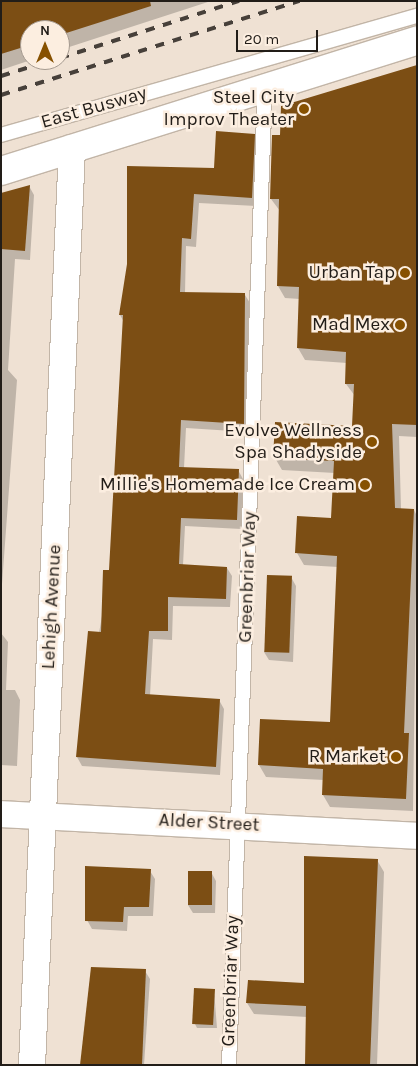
<!DOCTYPE html>
<html>
<head>
<meta charset="utf-8">
<style>
  body { margin:0 }
  #map { position:relative; width:418px; height:1066px; overflow:hidden; background:#efe1d3; font-family:Karla,sans-serif }
  div>[style] { position:absolute }
  .shadow>* { inset:0; background:#0003 }
  .building>* { inset:0; background:#7c4e14; transform-origin:0 0 }
  .roads { filter:drop-shadow(1px 0 #c2b5a7) drop-shadow(-1px 0 #c2b5a7) drop-shadow(0 1px #c2b5a7) drop-shadow(0 -1px #c2b5a7) }
  .service>* { height:14px; margin:-7px; padding:0 7px; transform-origin:7px; border-radius:7px; background:#fff }
  .minor>* { height:26px; margin:-13px; padding:0 13px; transform-origin:13px; border-radius:13px; background:#fff }
  .tertiary>* { height:28px; margin:-14px; padding:0 14px; transform-origin:14px; border-radius:14px; background:#fff }
  .rail>* { height:4px; margin-top:-2px; transform-origin:0; background:repeating-linear-gradient(90deg,#47403a 0 9px,transparent 0 18px) }
  .dots>* { width:14px; height:14px; translate:-50% -50%; box-sizing:border-box; border:2px solid #fceee0; border-radius:50% }
  span { translate:-50% -50%; white-space:nowrap; text-align:center; line-height:1.15; -webkit-text-stroke:5px #fceee0; paint-order:stroke }
  .poi-label { font-size:19px; color:#221d18 }
  .right { translate:-100% -50%; text-align:right }
  .street-label { font-size:19px; color:#221d18 }
  .frame { position:absolute; inset:0; border:2px solid #221d18; pointer-events:none }
  .north { position:absolute; left:20px; top:20px; width:50px; height:50px; box-sizing:border-box; background:#fceee0; border:1px solid #a59a90; border-radius:50%; rotate:0deg; font-size:14px; font-weight:700; line-height:20px; text-align:center; color:#221d18 }
  .north::after { content:''; display:block; margin:auto; width:18px; height:22px; background:#875100; clip-path:polygon(50% 0,100% 100%,50% 72%,0 100%) }
  .scale { position:absolute; left:236px; top:30px; width:82px; height:22px; box-sizing:border-box; border:2px solid #221d18; border-top:0; padding-left:6px; font-size:15px; line-height:18px; white-space:nowrap; color:#221d18; -webkit-text-stroke:4px #fceee0; paint-order:stroke }
</style>
</head>
<body>
<div id="map">
  <div class="shadow">
    <div style="clip-path:polygon(1px 1px,211px 1px,60px 50px,60px 30px,30px 30px,31px 60px,1px 70px)"></div>
    <div style="clip-path:polygon(417px 66px,417px 437px,399px 436px,401px 509px,414px 510px,417px 516px,413px 811px,330px 807px,323px 795px,324px 780px,266px 777px,259px 765px,261px 720px,331px 723px,338px 567px,304px 565px,297px 553px,332px 519px,335px 473px,282px 470px,275px 458px,353px 427px,355px 396px,346px 384px,347px 363px,305px 360px,298px 348px,300px 299px,285px 298px,278px 286px,280px 211px,271px 199px,282px 137px)"></div>
    <div style="clip-path:polygon(254px 135px,259px 144px,256px 206px,199px 203px,196px 247px,186px 246px,185px 294px,245px 295px,250px 303px,248px 432px,186px 428px,184px 468px,238px 470px,243px 479px,241px 529px,185px 526px,183px 565px,227px 568px,232px 576px,230px 607px,173px 606px,172px 640px,153px 639px,150px 696px,219px 700px,224px 709px,220px 775px,82px 766px,77px 757px,110px 571px,124px 322px,120px 315px,128px 264px,215px 169px)"></div>
    <div style="clip-path:polygon(29px 186px,34px 195px,30px 260px,15px 259px,8px 370px,17px 380px,1px 598px,1px 194px)"></div>
    <div style="clip-path:polygon(291px 577px,296px 586px,293px 662px,269px 660px,264px 652px)"></div>
    <div style="clip-path:polygon(1px 633px,8px 642px,6px 690px,15px 690px,20px 700px,17px 766px,1px 765px)"></div>
    <div style="clip-path:polygon(377px 860px,384px 872px,377px 1065px,306px 1065px,307px 1017px,254px 1014px,247px 1003px,305px 984px)"></div>
    <div style="clip-path:polygon(150px 871px,155px 879px,153px 916px,128px 916px,127px 931px,92px 929px,87px 920px)"></div>
    <div style="clip-path:polygon(211px 872px,216px 881px,215px 913px,193px 913px,188px 905px)"></div>
    <div style="clip-path:polygon(145px 971px,150px 979px,144px 1065px,82px 1065px)"></div>
    <div style="clip-path:polygon(214px 990px,217px 1028px,197px 1028px,195px 1024px)"></div>
  </div>
  <div class="building">
    <div style="clip-path:polygon(1px 1px,150px 1px,151px 6px,60px 35px,60px 30px,30px 30px,30px 45px,1px 54px)"></div>
    <div style="clip-path:polygon(417px 65px,417px 425px,392px 424px,395px 508px,414px 509px,404px 733px,409px 733px,406px 799px,322px 795px,323px 769px,258px 765px,260px 719px,330px 722px,337px 556px,295px 553px,297px 516px,331px 518px,334px 461px,273px 458px,275px 422px,352px 426px,354px 384px,345px 384px,346px 352px,297px 348px,299px 287px,277px 286px,279px 199px,270px 199px,272px 135px,280px 135px,281px 106px)"></div>
    <div style="clip-path:polygon(216px 131px,255px 134px,252px 198px,194px 194px,191px 239px,182px 238px,180px 292px,245px 293px,244px 424px,181px 420px,179px 467px,239px 469px,237px 520px,181px 518px,179px 564px,227px 567px,226px 599px,168px 597px,168px 631px,149px 631px,145px 694px,220px 699px,216px 767px,76px 757px,88px 631px,101px 632px,103px 570px,109px 570px,123px 315px,119px 315px,127px 264px,127px 166px,214px 168px)"></div>
    <div style="clip-path:polygon(30px 185px,25px 251px,1px 249px,1px 193px)"></div>
    <div style="left:267px;top:575px;width:25px;height:77px;rotate:2deg"></div>
    <div style="clip-path:polygon(304px 856px,378px 859px,370px 1065px,305px 1065px,306px 1006px,246px 1003px,248px 980px,304px 983px)"></div>
    <div style="clip-path:polygon(85px 866px,151px 869px,149px 907px,124px 907px,123px 922px,85px 921px)"></div>
    <div style="left:188px;top:871px;width:24px;height:34px"></div>
    <div style="clip-path:polygon(91px 967px,146px 969px,142px 1065px,80px 1065px)"></div>
    <div style="left:194px;top:988px;width:21px;height:36px;rotate:3deg"></div>
  </div>
  <div class="roads">
    <div class="service">
      <div style="left:1px;top:135px;width:433px;rotate:-16deg"></div>
      <div style="left:229px;top:1065px;width:978px;rotate:-87.89deg"></div>
    </div>
    <div class="minor">
      <div style="left:1px;top:814px;width:417px;rotate:3deg"></div>
      <div style="left:32px;top:1065px;width:918px;rotate:-87.5deg"></div>
    </div>
    <div class="tertiary">
      <div style="left:1px;top:171px;width:436px;rotate:-17.4deg"></div>
    </div>
  </div>
  <div class="rail">
    <div style="left:60px;top:58px;width:188px;rotate:-17.7deg"></div>
    <div style="left:1px;top:76px;width:53px;rotate:-17.4deg"></div>
    <div style="left:1px;top:95px;width:313px;rotate:-17.5deg"></div>
  </div>
  <div class="dots">
    <div style="left:304px;top:109px;background:#875100"></div>
    <div style="left:405px;top:273px;background:#875100"></div>
    <div style="left:400px;top:325px;background:#875100"></div>
    <div style="left:372px;top:442px;background:#875100"></div>
    <div style="left:365px;top:485px;background:#875100"></div>
    <div style="left:396px;top:757px;background:#875100"></div>
  </div>
  <div class="poi-label">
    <span class="right" style="left:294px;top:109px">Steel City<br>Improv Theater</span>
    <span class="right" style="left:395px;top:273px">Urban Tap</span>
    <span class="right" style="left:390px;top:325px">Mad Mex</span>
    <span class="right" style="left:362px;top:442px">Evolve Wellness<br>Spa Shadyside</span>
    <span class="right" style="left:355px;top:485px">Millie's Homemade Ice Cream</span>
    <span class="right" style="left:386px;top:757px">R Market</span>
  </div>
  <div class="street-label">
    <span style="left:94px;top:108px;rotate:-16deg">East Busway</span>
    <span style="left:248px;top:577px;rotate:-88deg">Greenbriar Way</span>
    <span style="left:52px;top:607px;rotate:-87deg">Lehigh Avenue</span>
    <span style="left:209px;top:823px;rotate:3deg">Alder Street</span>
    <span style="left:231px;top:981px;rotate:-88deg">Greenbriar Way</span>
  </div>
  <div class="frame"></div>
  <div class="north">N</div>
  <div class="scale">20 m</div>
</div>
</body>
</html>
